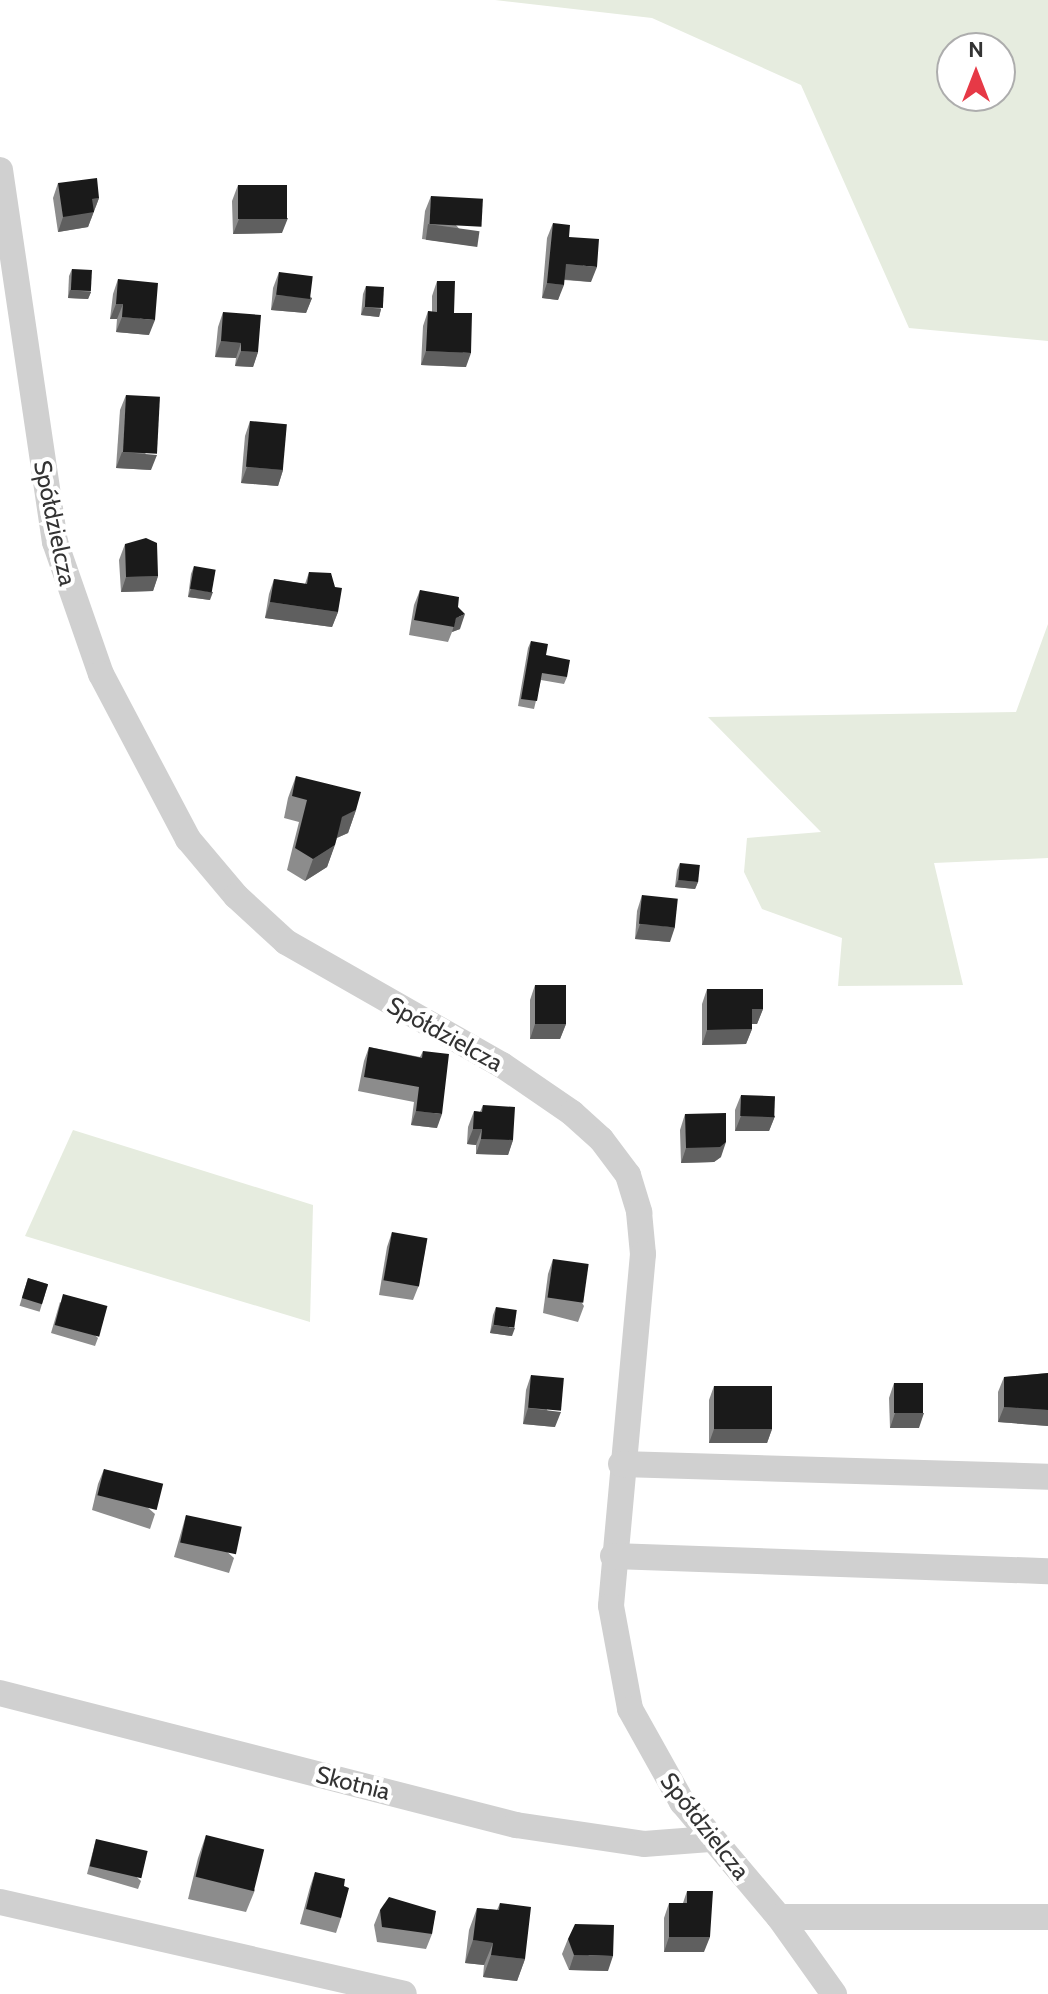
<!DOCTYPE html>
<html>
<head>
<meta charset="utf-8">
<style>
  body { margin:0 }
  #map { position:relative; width:1048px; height:1994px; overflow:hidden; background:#fff; font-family:Cabin,sans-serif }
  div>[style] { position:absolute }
  .green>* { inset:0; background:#e6ecdf }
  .minor>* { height:26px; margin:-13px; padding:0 13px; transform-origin:13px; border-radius:13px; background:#d0d0d0 }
  .wall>* { inset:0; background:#8c8c8c; transform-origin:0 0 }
  .shaded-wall>* { inset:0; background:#5f5f5f; transform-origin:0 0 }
  .building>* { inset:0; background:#1a1a1a; transform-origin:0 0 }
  span { translate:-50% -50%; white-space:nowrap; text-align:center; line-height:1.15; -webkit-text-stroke:8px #fff; paint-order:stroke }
  .street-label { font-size:24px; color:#333 }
  .north { position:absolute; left:936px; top:32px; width:80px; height:80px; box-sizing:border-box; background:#fff; border:2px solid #adadad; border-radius:50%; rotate:0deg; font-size:22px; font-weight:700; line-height:32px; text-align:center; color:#333 }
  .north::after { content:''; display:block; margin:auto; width:28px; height:36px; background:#e63946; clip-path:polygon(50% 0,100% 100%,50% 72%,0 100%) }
</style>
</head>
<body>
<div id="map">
  <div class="green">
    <div style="clip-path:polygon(evenodd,495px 0,1048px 0,1048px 341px,909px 328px,801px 85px,652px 18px,495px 0,952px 48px,1000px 48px,1000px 96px,952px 96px,952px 48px)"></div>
    <div style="clip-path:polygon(1048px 624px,1048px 858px,934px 863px,963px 985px,838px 986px,842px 938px,762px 909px,744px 872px,747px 838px,821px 832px,708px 717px,1016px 712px)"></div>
    <div style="clip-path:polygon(73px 1130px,313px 1205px,310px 1322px,25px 1236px)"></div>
  </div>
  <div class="minor">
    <div style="left:0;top:170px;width:376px;rotate:81.6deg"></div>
    <div style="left:55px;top:542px;width:140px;rotate:70.8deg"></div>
    <div style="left:101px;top:674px;width:187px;rotate:62.2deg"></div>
    <div style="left:188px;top:839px;width:75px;rotate:49.9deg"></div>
    <div style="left:236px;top:896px;width:68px;rotate:42.6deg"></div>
    <div style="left:286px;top:942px;width:249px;rotate:29.7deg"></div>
    <div style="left:502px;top:1065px;width:85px;rotate:34.4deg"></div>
    <div style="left:572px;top:1113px;width:39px;rotate:42deg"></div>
    <div style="left:601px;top:1139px;width:45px;rotate:53.1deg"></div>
    <div style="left:628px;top:1175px;width:39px;rotate:73deg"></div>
    <div style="left:639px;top:1212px;width:42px;rotate:84.6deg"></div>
    <div style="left:643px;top:1254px;width:353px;rotate:95.2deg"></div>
    <div style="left:611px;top:1606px;width:105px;rotate:79.5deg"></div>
    <div style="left:630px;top:1709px;width:107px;rotate:60.8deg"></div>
    <div style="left:682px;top:1802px;width:150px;rotate:49.9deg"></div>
    <div style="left:779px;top:1917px;width:95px;rotate:54.5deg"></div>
    <div style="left:621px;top:1464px;width:427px;rotate:1.7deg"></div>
    <div style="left:613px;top:1556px;width:435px;rotate:2deg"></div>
    <div style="left:0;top:1693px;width:533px;rotate:14.35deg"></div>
    <div style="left:516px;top:1825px;width:129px;rotate:8.4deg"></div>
    <div style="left:644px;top:1844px;width:66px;rotate:-4.3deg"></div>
    <div style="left:0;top:1902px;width:414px;rotate:12.8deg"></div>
    <div style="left:779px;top:1917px;width:269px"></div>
  </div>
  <div class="wall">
    <div style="clip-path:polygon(58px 183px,99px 198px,88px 227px,58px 232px,53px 198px)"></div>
    <div style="clip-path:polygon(238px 185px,282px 233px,233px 234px,232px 201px)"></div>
    <div style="clip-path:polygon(431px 196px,474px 246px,422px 239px,425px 211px)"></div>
    <div style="clip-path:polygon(553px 223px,569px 237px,591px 282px,564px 280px,558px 300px,542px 298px,547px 238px)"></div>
    <div style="clip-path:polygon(72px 269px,91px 292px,88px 299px,68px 298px,69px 276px)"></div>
    <div style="clip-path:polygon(279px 272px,312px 298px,306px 313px,271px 310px,273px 288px)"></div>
    <div style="clip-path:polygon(118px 279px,149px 335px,116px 332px,117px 319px,110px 319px,113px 294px)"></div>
    <div style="clip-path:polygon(437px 281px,454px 313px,466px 367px,421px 365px,423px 326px,428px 311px,432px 312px,432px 296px)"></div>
    <div style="clip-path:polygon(366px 286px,381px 309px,379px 317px,361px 315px,363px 294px)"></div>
    <div style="clip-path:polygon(223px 312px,258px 352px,253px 367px,235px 366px,236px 358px,215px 357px,218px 327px)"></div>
    <div style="clip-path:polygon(126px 395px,151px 470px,116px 468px,120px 410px)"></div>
    <div style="clip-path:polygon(250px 421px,283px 470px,278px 486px,241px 483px,245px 436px)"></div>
    <div style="clip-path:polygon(125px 544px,158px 576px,153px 591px,121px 592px,119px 560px)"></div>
    <div style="clip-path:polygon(194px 566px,210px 600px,188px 597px,191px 574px)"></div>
    <div style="clip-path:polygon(309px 572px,338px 612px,332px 627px,265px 618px,269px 594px,274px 579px,305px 584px)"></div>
    <div style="clip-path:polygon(420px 590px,458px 607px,460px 629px,452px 632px,448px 642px,409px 635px,414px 605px)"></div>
    <div style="clip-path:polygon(531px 641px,567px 677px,564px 684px,541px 680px,534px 709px,518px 706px,528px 648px)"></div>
    <div style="clip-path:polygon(296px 776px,356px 810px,348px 833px,337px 838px,327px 867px,305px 881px,287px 870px,299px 822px,284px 818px,288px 798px)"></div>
    <div style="clip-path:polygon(680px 863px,698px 882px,695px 889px,675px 887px,677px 870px)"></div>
    <div style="clip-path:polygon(642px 895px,670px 942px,635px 939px,637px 911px)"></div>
    <div style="clip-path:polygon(535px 985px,566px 1024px,560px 1039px,530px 1039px,530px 1000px)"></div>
    <div style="clip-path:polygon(707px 989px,763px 1009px,757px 1024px,752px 1024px,752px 1029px,746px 1044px,702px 1045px,702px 1004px)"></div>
    <div style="clip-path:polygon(369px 1047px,420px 1057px,423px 1051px,437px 1128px,411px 1125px,414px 1102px,358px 1091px,364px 1061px)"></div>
    <div style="clip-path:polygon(741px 1095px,775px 1116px,769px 1131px,735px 1131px,735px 1110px)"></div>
    <div style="clip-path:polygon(483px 1105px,513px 1140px,508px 1155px,476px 1154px,476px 1145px,467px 1144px,468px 1127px,474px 1111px,480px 1112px)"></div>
    <div style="clip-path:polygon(685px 1114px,721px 1157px,714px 1162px,681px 1163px,680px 1130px)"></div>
    <div style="clip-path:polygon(392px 1232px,419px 1285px,413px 1300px,379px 1295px,387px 1247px)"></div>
    <div style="clip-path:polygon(553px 1259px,584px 1306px,578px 1322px,543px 1313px,548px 1274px)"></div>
    <div style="left:28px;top:1278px;width:21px;height:29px;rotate:17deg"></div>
    <div style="clip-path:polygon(60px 1302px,98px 1338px,95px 1346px,51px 1333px)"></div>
    <div style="clip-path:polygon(496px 1307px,512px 1336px,490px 1333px,493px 1315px)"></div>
    <div style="clip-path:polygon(1048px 1373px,1048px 1426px,998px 1422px,998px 1392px,1004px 1377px)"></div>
    <div style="clip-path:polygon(531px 1375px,555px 1427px,523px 1424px,526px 1390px)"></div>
    <div style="clip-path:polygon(894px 1383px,919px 1428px,890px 1428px,889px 1398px)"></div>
    <div style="clip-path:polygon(714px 1386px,772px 1429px,767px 1443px,709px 1443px,709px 1400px)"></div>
    <div style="clip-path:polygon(104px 1469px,155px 1514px,150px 1529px,92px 1510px,98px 1484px)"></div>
    <div style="clip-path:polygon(186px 1515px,234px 1558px,229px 1573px,174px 1557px)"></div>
    <div style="clip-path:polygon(206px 1835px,255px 1890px,246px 1912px,188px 1899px,198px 1858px)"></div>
    <div style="clip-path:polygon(96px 1839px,141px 1881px,138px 1889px,87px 1874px)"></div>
    <div style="clip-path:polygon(315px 1872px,344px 1886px,341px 1918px,336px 1933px,300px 1924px,310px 1887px)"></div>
    <div style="clip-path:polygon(687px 1891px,704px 1952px,664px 1952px,664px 1918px,669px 1903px,683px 1903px)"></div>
    <div style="clip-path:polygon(500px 1903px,525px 1959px,517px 1981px,483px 1977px,484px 1965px,465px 1963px,469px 1930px,477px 1908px,497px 1910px)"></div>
    <div style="clip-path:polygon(380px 1910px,432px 1934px,426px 1949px,377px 1942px,374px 1925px)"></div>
    <div style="clip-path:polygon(568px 1939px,608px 1971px,569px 1970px,562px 1954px)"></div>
  </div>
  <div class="shaded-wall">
    <div style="clip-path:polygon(99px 198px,88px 227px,58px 232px,63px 217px,92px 199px)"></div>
    <div style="clip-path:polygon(288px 218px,282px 233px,233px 234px,239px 219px)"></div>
    <div style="left:428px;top:224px;width:52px;height:16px;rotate:8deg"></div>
    <div style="clip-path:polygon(566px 264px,597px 267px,591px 282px,560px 279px)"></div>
    <div style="clip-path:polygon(547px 283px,564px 285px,558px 300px,542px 298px)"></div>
    <div style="clip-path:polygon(70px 290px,91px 292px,88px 299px,68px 298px)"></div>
    <div style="clip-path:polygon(276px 295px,312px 298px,306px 313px,271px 310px)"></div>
    <div style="clip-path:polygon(116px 304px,123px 304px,117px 319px,110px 319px)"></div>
    <div style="clip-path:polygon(364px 307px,381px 309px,379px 317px,361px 315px)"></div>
    <div style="clip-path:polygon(122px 317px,155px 320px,149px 335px,116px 332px)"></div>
    <div style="clip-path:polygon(221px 341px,241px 343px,236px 358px,215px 357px)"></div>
    <div style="clip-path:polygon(241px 351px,258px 352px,253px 367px,235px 366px)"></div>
    <div style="clip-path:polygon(426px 351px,471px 353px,466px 367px,421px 365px)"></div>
    <div style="clip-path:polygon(122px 452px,157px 455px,151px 470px,116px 468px)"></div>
    <div style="clip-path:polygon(247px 467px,283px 470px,278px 486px,241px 483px)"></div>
    <div style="clip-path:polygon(158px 576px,153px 591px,121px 592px,126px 577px)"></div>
    <div style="clip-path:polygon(191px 589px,213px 592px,210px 600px,188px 597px)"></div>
    <div style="clip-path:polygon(270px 602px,338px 612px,332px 627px,265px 618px)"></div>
    <div style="clip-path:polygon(465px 614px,460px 629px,452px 632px,456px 618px)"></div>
    <div style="clip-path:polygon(356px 810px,348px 833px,334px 839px,342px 817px)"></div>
    <div style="clip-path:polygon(335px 845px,327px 867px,305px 881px,313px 859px)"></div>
    <div style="clip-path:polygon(678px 880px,698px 882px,695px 889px,675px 887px)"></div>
    <div style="clip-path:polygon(640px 924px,675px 927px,670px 942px,635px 939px)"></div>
    <div style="clip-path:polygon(752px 1009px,763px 1009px,757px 1024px,746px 1024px)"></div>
    <div style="clip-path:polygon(535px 1024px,566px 1024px,560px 1039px,530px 1039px)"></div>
    <div style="clip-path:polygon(752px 1029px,746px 1044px,702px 1045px,707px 1030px)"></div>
    <div style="clip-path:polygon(416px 1111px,442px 1114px,437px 1128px,411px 1125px)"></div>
    <div style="clip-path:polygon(741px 1116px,775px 1116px,769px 1131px,735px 1131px)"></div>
    <div style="clip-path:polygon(473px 1129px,482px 1129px,476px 1145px,467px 1144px)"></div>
    <div style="clip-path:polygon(481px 1139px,513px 1140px,508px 1155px,476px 1154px)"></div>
    <div style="clip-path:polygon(726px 1142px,721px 1157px,714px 1162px,681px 1163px,686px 1148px)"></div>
    <div style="clip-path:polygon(493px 1325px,515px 1328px,512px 1336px,490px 1333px)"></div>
    <div style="clip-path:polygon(1004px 1407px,1048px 1410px,1048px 1426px,998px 1422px)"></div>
    <div style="clip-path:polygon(528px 1408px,561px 1412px,555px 1427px,523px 1424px)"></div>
    <div style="clip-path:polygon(895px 1413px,924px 1413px,919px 1428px,890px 1428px)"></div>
    <div style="clip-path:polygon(714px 1429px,772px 1429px,767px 1443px,709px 1443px)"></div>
    <div style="clip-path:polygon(669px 1937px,710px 1937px,704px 1952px,664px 1952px)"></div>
    <div style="clip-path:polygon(473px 1940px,493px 1943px,484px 1965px,465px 1963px)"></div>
    <div style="clip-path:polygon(491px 1955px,525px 1959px,517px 1981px,483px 1977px)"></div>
    <div style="clip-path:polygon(574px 1955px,613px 1956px,608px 1971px,569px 1970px)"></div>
  </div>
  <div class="building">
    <div style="clip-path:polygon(97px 178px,99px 198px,92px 199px,94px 212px,63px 217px,58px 183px)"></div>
    <div style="left:238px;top:185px;width:49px;height:34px"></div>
    <div style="left:431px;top:196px;width:52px;height:28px;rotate:3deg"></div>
    <div style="clip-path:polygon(553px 223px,570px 225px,569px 237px,599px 239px,597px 267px,566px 264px,564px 285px,547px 283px)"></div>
    <div style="left:72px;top:269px;width:20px;height:21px;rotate:3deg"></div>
    <div style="left:279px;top:272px;width:34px;height:23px;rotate:7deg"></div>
    <div style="clip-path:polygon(118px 279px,158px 283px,155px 320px,122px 317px,123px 304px,116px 304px)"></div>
    <div style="clip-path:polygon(437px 281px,455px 281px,454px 313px,472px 313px,471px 353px,426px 351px,428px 311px,437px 312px)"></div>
    <div style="left:366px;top:286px;width:18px;height:21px;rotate:3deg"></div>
    <div style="clip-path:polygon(223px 312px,261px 315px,258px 352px,241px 351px,241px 343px,221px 341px)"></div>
    <div style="left:126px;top:395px;width:34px;height:57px;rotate:3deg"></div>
    <div style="left:250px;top:421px;width:37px;height:46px;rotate:5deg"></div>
    <div style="clip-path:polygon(146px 538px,157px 543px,158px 576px,126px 577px,125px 544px)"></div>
    <div style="left:194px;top:566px;width:22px;height:23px;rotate:10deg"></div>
    <div style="clip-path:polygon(309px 572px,331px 573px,335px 587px,342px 588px,338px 612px,270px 602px,274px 579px,307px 584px)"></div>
    <div style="clip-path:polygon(420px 590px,459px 597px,458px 607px,465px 614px,456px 618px,454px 627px,414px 620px)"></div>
    <div style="clip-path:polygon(531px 641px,548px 644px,546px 655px,570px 660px,567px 677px,542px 673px,537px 701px,521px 699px)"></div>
    <div style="clip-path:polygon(296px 776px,361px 792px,356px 810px,342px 817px,335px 845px,313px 859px,295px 848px,307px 800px,292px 796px)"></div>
    <div style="left:680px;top:863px;width:20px;height:17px;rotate:6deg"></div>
    <div style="left:642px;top:895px;width:36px;height:29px;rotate:6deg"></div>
    <div style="left:535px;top:985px;width:31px;height:39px"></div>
    <div style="clip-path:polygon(707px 989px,763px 989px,763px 1009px,752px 1009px,752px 1029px,707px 1030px)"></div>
    <div style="clip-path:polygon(369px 1047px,422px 1058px,423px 1051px,449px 1054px,442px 1114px,416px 1111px,419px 1087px,364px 1077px)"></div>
    <div style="left:741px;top:1095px;width:34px;height:21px;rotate:2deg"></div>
    <div style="clip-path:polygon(483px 1105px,515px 1107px,513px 1140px,481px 1139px,482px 1129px,473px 1129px,474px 1111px,482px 1112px)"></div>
    <div style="clip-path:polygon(726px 1113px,726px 1142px,720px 1147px,686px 1148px,685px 1114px)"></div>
    <div style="left:392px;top:1232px;width:36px;height:49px;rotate:10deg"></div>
    <div style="left:553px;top:1259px;width:36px;height:39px;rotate:8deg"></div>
    <div style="left:28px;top:1278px;width:21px;height:21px;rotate:17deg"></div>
    <div style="left:63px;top:1294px;width:46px;height:32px;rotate:15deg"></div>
    <div style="left:496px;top:1307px;width:21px;height:18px;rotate:8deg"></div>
    <div style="clip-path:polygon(1048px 1373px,1048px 1410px,1004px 1407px,1004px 1377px)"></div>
    <div style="left:531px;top:1375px;width:33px;height:33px;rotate:5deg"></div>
    <div style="left:894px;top:1383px;width:29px;height:30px"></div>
    <div style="left:714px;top:1386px;width:58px;height:43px"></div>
    <div style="left:104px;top:1469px;width:61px;height:27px;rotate:14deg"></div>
    <div style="left:186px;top:1515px;width:57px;height:28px;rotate:12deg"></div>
    <div style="left:206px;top:1835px;width:60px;height:43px;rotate:14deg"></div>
    <div style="left:96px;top:1839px;width:53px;height:28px;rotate:13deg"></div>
    <div style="clip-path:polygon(315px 1872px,345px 1879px,344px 1886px,349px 1888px,341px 1918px,306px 1909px)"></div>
    <div style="clip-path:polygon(687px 1891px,713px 1891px,710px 1937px,669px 1937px,669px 1903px,687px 1903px)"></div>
    <div style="clip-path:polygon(389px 1897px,436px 1911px,432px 1934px,382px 1927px,380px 1910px)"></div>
    <div style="clip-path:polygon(500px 1903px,531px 1907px,525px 1959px,491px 1955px,493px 1943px,473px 1940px,477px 1908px,499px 1910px)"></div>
    <div style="clip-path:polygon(575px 1924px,614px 1925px,613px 1956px,574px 1955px,568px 1939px)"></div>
  </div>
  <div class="street-label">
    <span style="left:55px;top:523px;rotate:78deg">Spółdzielcza</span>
    <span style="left:445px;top:1034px;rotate:29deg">Spółdzielcza</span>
    <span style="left:353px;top:1783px;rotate:14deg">Skotnia</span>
    <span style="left:705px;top:1826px;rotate:52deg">Spółdzielcza</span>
  </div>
  <div class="north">N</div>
</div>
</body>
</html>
